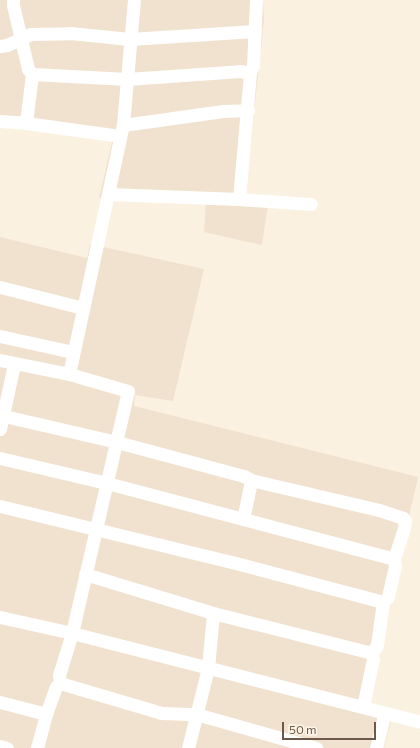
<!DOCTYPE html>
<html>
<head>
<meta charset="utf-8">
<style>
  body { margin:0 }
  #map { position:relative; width:420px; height:748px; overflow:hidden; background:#faf1e0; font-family:Commissioner,sans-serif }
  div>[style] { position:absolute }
  .residential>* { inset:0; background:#f1e2cf }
  .minor>* { height:13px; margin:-6.5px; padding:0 6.5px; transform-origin:6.5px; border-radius:6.5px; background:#fff }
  span { translate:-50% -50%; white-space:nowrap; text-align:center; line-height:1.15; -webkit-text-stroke:3.5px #fdf5e6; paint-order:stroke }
  .scale { position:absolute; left:282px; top:722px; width:94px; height:18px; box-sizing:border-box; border:2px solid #6e584a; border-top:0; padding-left:5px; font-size:12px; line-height:14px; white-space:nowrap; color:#6e584a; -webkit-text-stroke:3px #fdf5e6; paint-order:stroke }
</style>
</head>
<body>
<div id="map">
  <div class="residential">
    <div style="clip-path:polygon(0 0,263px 0,264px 20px,245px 195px,269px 198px,262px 245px,204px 232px,206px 201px,99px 198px,113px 138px,0 127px)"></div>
    <div style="clip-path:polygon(0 237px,87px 258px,90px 244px,204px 269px,173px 401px,135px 395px,134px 406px,418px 477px,366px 701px,394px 710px,384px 748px,0 748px)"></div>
  </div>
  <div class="minor">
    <div style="left:13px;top:0;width:5px;rotate:90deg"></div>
    <div style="left:13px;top:5px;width:66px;rotate:76.8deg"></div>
    <div style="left:28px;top:69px;width:6px;rotate:51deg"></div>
    <div style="left:32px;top:74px;width:49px;rotate:97deg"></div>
    <div style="left:0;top:46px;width:7px;rotate:-8deg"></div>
    <div style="left:7px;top:45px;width:26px;rotate:-25deg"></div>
    <div style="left:31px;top:34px;width:39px;rotate:-1deg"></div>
    <div style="left:70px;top:33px;width:60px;rotate:5.7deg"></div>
    <div style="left:130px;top:39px;width:125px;rotate:-3.7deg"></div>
    <div style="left:32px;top:74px;width:95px;rotate:3deg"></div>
    <div style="left:127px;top:79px;width:113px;rotate:-4deg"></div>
    <div style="left:240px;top:71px;width:10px;rotate:11deg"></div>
    <div style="left:0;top:121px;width:26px;rotate:4deg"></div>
    <div style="left:26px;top:123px;width:95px;rotate:7.9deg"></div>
    <div style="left:123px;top:125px;width:101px;rotate:-8deg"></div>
    <div style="left:223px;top:111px;width:25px;rotate:-2deg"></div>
    <div style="left:108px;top:194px;width:131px;rotate:2.2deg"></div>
    <div style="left:239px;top:199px;width:72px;rotate:4deg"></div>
    <div style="left:239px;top:199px;width:126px;rotate:-85deg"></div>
    <div style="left:250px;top:73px;width:8px;rotate:-67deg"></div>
    <div style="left:253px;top:66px;width:66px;rotate:-87.4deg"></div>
    <div style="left:0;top:287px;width:86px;rotate:14.2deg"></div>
    <div style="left:0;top:336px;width:75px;rotate:12.4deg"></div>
    <div style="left:0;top:360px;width:70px;rotate:11.5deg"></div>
    <div style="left:0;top:415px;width:120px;rotate:13deg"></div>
    <div style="left:117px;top:442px;width:131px;rotate:15deg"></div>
    <div style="left:244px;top:476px;width:8px;rotate:30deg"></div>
    <div style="left:251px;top:480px;width:131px;rotate:13.2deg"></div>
    <div style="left:379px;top:510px;width:25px;rotate:18deg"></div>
    <div style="left:403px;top:518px;width:4px;rotate:56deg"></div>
    <div style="left:405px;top:521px;width:7px;rotate:98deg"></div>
    <div style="left:404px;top:528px;width:33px;rotate:108deg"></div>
    <div style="left:394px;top:559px;width:7px;rotate:82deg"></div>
    <div style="left:395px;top:566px;width:32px;rotate:103deg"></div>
    <div style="left:388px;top:597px;width:7px;rotate:135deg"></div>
    <div style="left:383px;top:602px;width:43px;rotate:97.9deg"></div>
    <div style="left:377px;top:645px;width:9px;rotate:122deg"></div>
    <div style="left:372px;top:653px;width:6px;rotate:81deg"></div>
    <div style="left:373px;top:659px;width:49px;rotate:101.8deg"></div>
    <div style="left:0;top:429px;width:66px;rotate:-77.8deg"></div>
    <div style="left:0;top:458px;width:110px;rotate:13.2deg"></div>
    <div style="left:107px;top:483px;width:297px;rotate:14.8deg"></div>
    <div style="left:0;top:506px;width:239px;rotate:13.6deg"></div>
    <div style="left:232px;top:562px;width:156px;rotate:14.8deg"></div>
    <div style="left:243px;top:519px;width:40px;rotate:-78deg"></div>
    <div style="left:85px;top:574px;width:134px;rotate:16.9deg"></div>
    <div style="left:213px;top:613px;width:164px;rotate:14.1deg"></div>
    <div style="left:0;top:617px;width:74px;rotate:12.5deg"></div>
    <div style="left:72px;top:633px;width:359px;rotate:14.3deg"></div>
    <div style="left:60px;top:683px;width:105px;rotate:16.5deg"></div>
    <div style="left:161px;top:713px;width:35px;rotate:2deg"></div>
    <div style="left:196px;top:714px;width:125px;rotate:15.8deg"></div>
    <div style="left:0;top:702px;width:48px;rotate:14.6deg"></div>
    <div style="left:0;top:746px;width:7px;rotate:16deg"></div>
    <div style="left:37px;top:748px;width:35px;rotate:-75deg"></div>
    <div style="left:46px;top:714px;width:29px;rotate:-70deg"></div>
    <div style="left:56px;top:687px;width:6px;rotate:-45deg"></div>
    <div style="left:60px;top:683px;width:8px;rotate:-97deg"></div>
    <div style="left:59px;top:675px;width:44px;rotate:-72.8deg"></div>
    <div style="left:72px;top:633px;width:248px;rotate:-77deg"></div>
    <div style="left:128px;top:391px;width:61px;rotate:-163.9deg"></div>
    <div style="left:69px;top:374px;width:255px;rotate:-77.8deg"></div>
    <div style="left:123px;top:125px;width:125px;rotate:-85deg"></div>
    <div style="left:188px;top:748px;width:82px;rotate:-76deg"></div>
    <div style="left:208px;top:668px;width:55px;rotate:-84.8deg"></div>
    <div style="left:376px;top:748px;width:36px;rotate:-76deg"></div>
  </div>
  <div class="scale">50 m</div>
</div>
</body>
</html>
